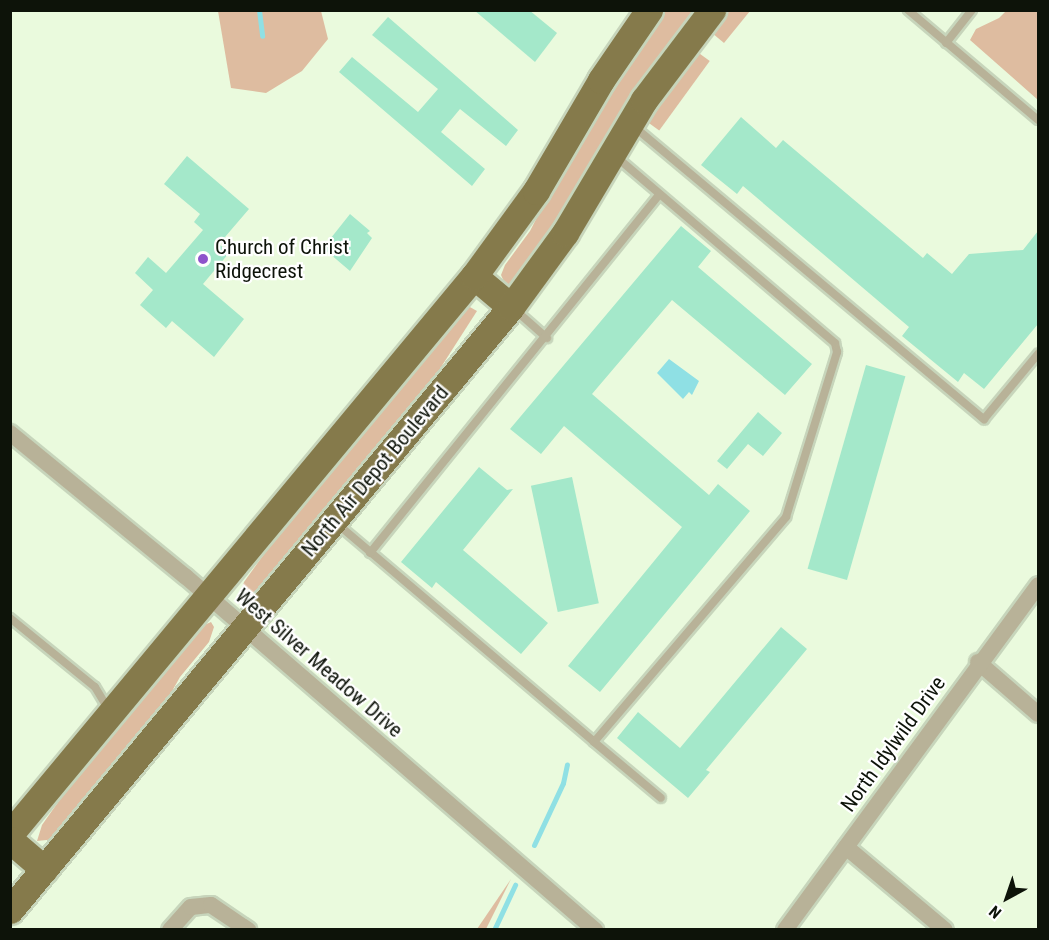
<!DOCTYPE html>
<html>
<head>
<meta charset="utf-8">
<style>
  body { margin:0 }
  #map { position:relative; width:1049px; height:940px; overflow:hidden; background:#eafadd; font-family:"Roboto Condensed",sans-serif }
  div>[style] { position:absolute }
  .green>* { inset:0; background:#debca0; transform-origin:0 0 }
  .water>* { inset:0; background:#8fe0e4 }
  .stream>* { height:5px; margin:-2.5px; padding:0 2.5px; transform-origin:2.5px; border-radius:2.5px; background:#8fe0e4 }
  .building>* { inset:0; background:#a4e8ca; transform-origin:0 0 }
  .roads { filter:drop-shadow(2px 0 #c7d5bb) drop-shadow(-2px 0 #c7d5bb) drop-shadow(0 2px #c7d5bb) drop-shadow(0 -2px #c7d5bb) }
  .service>* { height:8px; margin:-4px; padding:0 4px; transform-origin:4px; border-radius:4px; background:#b8b298 }
  .minor>* { height:16px; margin:-8px; padding:0 8px; transform-origin:8px; border-radius:8px; background:#b8b298 }
  .primary>* { height:27px; margin:-13.5px; padding:0 13.5px; transform-origin:13.5px; border-radius:13.5px; background:#857a4b }
  .dots>* { width:16px; height:16px; translate:-50% -50%; box-sizing:border-box; border:3px solid #fff; border-radius:50% }
  span { translate:-50% -50%; white-space:nowrap; text-align:center; line-height:1.15; -webkit-text-stroke:4.5px #fff; paint-order:stroke }
  .poi-label { font-size:21px; color:#0d1309 }
  .left { translate:0 -50%; text-align:left }
  .street-label { font-size:21px; color:#0d1309 }
  .frame { position:absolute; inset:0; border:12px solid #0d1309; pointer-events:none }
  .north { position:absolute; left:977px; top:868px; width:60px; height:60px; -webkit-text-stroke:4px #fff; paint-order:stroke; rotate:220deg; font-size:16px; font-weight:700; line-height:24px; text-align:center; color:#0d1309 }
  .north::after { content:''; display:block; margin:auto; width:21px; height:27px; background:#0d1309; clip-path:polygon(50% 0,100% 100%,50% 72%,0 100%) }
</style>
</head>
<body>
<div id="map">
  <div class="green">
    <div style="clip-path:polygon(218px 11px,321px 11px,328px 39px,302px 71px,266px 93px,231px 88px)"></div>
    <div style="clip-path:polygon(662px 11px,698px 11px,573px 200px,513px 284px,506px 286px,501px 275px,505px 265px,530px 231px,579px 135px)"></div>
    <div style="clip-path:polygon(726px 11px,750px 11px,724px 43px,712px 33px)"></div>
    <div style="clip-path:polygon(1006px 11px,1038px 11px,1038px 100px,970px 40px,976px 29px,999px 18px)"></div>
    <div style="left:696px;top:51px;width:17px;height:86px;rotate:36deg"></div>
    <div style="clip-path:polygon(468px 306px,477px 311px,427px 389px,262px 593px,245px 602px,239px 598px,244px 582px,287px 522px,458px 311px)"></div>
    <div style="clip-path:polygon(211px 622px,214px 627px,209px 642px,180px 677px,161px 711px,56px 839px,37px 841px,42px 825px,87px 761px,195px 629px)"></div>
    <div style="clip-path:polygon(511px 879px,486px 929px,477px 929px)"></div>
  </div>
  <div class="water">
    <div style="clip-path:polygon(669px 359px,699px 381px,692px 395px,689px 392px,683px 399px,657px 373px)"></div>
  </div>
  <div class="stream">
    <div style="left:259px;top:10px;width:26px;rotate:83deg"></div>
    <div style="left:534px;top:845px;width:68px;rotate:-64.9deg"></div>
    <div style="left:563px;top:783px;width:19px;rotate:-78deg"></div>
    <div style="left:494px;top:930px;width:50px;rotate:-65deg"></div>
  </div>
  <div class="building">
    <div style="clip-path:polygon(474px 10px,529px 10px,557px 33px,535px 62px)"></div>
    <div style="clip-path:polygon(388px 17px,518px 130px,506px 146px,460px 109px,441px 132px,485px 169px,472px 186px,339px 72px,352px 57px,418px 112px,438px 89px,372px 35px)"></div>
    <div style="clip-path:polygon(741px 117px,776px 148px,783px 140px,923px 258px,927px 253px,952px 274px,969px 254px,1023px 250px,1038px 231px,1038px 324px,984px 389px,964px 373px,958px 382px,902px 336px,909px 327px,743px 186px,737px 194px,701px 165px)"></div>
    <div style="clip-path:polygon(187px 156px,249px 209px,219px 244px,229px 253px,203px 284px,244px 319px,214px 357px,172px 321px,166px 328px,140px 305px,153px 290px,135px 273px,148px 257px,166px 273px,203px 230px,194px 222px,200px 214px,164px 184px)"></div>
    <div style="clip-path:polygon(350px 214px,370px 231px,367px 233px,372px 238px,350px 271px,323px 248px)"></div>
    <div style="clip-path:polygon(681px 226px,711px 251px,698px 267px,812px 364px,785px 395px,672px 300px,592px 394px,709px 495px,718px 484px,750px 511px,600px 692px,568px 666px,682px 527px,564px 426px,541px 454px,510px 429px)"></div>
    <div style="left:866px;top:365px;width:41px;height:212px;rotate:16deg"></div>
    <div style="clip-path:polygon(758px 412px,782px 433px,763px 456px,748px 444px,727px 469px,717px 461px)"></div>
    <div style="clip-path:polygon(479px 467px,507px 490px,513px 489px,463px 550px,548px 623px,521px 654px,436px 582px,432px 588px,401px 562px)"></div>
    <div style="left:572px;top:477px;width:129px;height:42px;rotate:78deg"></div>
    <div style="clip-path:polygon(781px 627px,807px 649px,706px 770px,710px 772px,688px 798px,617px 738px,638px 712px,680px 748px)"></div>
  </div>
  <div class="roads">
    <div class="service">
      <div style="left:908px;top:10px;width:170px;rotate:40.2deg"></div>
      <div style="left:946px;top:43px;width:42px;rotate:-51.8deg"></div>
      <div style="left:632px;top:125px;width:459px;rotate:39.9deg"></div>
      <div style="left:984px;top:419px;width:85px;rotate:-50.3deg"></div>
      <div style="left:514px;top:309px;width:44px;rotate:41.3deg"></div>
      <div style="left:335px;top:522px;width:340px;rotate:40.3deg"></div>
      <div style="left:594px;top:742px;width:296px;rotate:-49.5deg"></div>
      <div style="left:786px;top:517px;width:173px;rotate:-72.8deg"></div>
      <div style="left:837px;top:352px;width:9px;rotate:-103deg"></div>
      <div style="left:835px;top:343px;width:289px;rotate:-139.6deg"></div>
      <div style="left:370px;top:553px;width:461px;rotate:-51.1deg"></div>
      <div style="left:10px;top:618px;width:109px;rotate:39.1deg"></div>
      <div style="left:95px;top:687px;width:26px;rotate:59deg"></div>
      <div style="left:594px;top:742px;width:87px;rotate:39.9deg"></div>
    </div>
    <div class="minor">
      <div style="left:10px;top:433px;width:226px;rotate:39.3deg"></div>
      <div style="left:185px;top:576px;width:542px;rotate:40.81deg"></div>
      <div style="left:978px;top:662px;width:79px;rotate:40.9deg"></div>
      <div style="left:846px;top:847px;width:129px;rotate:40deg"></div>
      <div style="left:170px;top:930px;width:31px;rotate:-48deg"></div>
      <div style="left:191px;top:907px;width:20px;rotate:-6deg"></div>
      <div style="left:211px;top:905px;width:45px;rotate:34deg"></div>
      <div style="left:785px;top:930px;width:428px;rotate:-53.7deg"></div>
    </div>
    <div class="primary">
      <div style="left:474px;top:276px;width:48px;rotate:40deg"></div>
      <div style="left:10px;top:834px;width:726px;rotate:-50.26deg"></div>
      <div style="left:474px;top:276px;width:105px;rotate:-53.9deg"></div>
      <div style="left:536px;top:191px;width:129px;rotate:-59.6deg"></div>
      <div style="left:601px;top:80px;width:85px;rotate:-55.6deg"></div>
      <div style="left:10px;top:840px;width:45px;rotate:40.5deg"></div>
      <div style="left:10px;top:910px;width:784px;rotate:-50.28deg"></div>
      <div style="left:511px;top:307px;width:92px;rotate:-53.9deg"></div>
      <div style="left:565px;top:233px;width:155px;rotate:-59.3deg"></div>
      <div style="left:644px;top:100px;width:113px;rotate:-52.9deg"></div>
    </div>
  </div>
  <div class="dots">
    <div style="left:203px;top:259px;background:#8e54cb"></div>
  </div>
  <div class="poi-label">
    <span class="left" style="left:215px;top:259px">Church of Christ<br>Ridgecrest</span>
  </div>
  <div class="street-label">
    <span style="left:375px;top:471px;rotate:-50deg">North Air Depot Boulevard</span>
    <span style="left:319px;top:663px;rotate:41deg">West Silver Meadow Drive</span>
    <span style="left:893px;top:744px;rotate:-54deg">North Idylwild Drive</span>
  </div>
  <div class="frame"></div>
  <div class="north">N</div>
</div>
</body>
</html>
